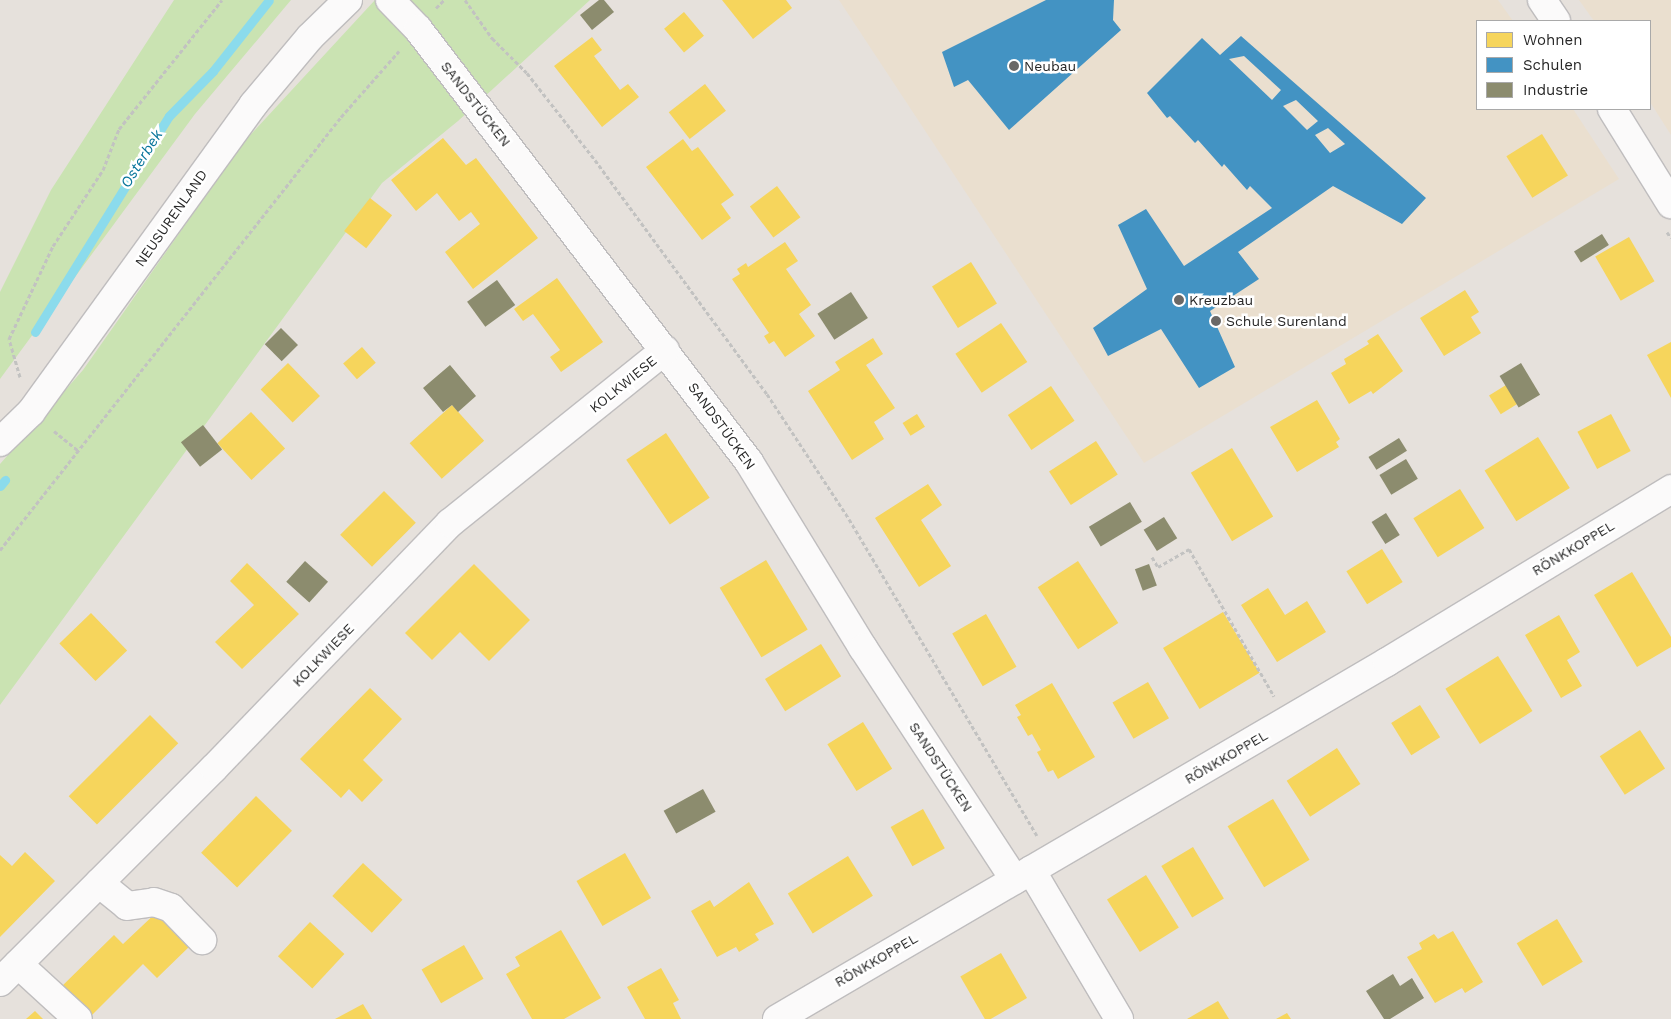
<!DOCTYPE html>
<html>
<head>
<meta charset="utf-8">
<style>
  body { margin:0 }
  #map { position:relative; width:1671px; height:1019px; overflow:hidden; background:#e6e1dc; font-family:"Work Sans",sans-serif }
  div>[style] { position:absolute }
  .education>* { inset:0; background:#eadfcf }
  .green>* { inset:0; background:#cae3b2 }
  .homes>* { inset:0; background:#f6d55c; transform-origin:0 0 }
  .schools>* { inset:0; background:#4393c3 }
  .industry>* { inset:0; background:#8c8c6e; transform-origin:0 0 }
  .stream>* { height:9px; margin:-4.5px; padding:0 4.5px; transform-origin:4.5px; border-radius:4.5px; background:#8bdbec }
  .path>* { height:3px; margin-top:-1.5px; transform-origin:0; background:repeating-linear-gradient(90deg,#c2c2c1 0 4px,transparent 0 6.5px) }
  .roads { filter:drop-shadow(1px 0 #bfbdbe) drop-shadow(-1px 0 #bfbdbe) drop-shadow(0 1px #bfbdbe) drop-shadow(0 -1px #bfbdbe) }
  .minor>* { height:28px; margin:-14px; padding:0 14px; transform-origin:14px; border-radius:14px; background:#fbfafa }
  .dots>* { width:14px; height:14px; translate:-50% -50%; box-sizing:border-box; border:2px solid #fff; border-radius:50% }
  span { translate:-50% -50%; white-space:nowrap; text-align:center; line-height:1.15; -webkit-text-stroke:5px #fff; paint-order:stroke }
  .poi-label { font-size:14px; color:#272727 }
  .left { translate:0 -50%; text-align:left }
  .street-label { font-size:14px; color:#272727 }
  .water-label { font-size:15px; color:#07749b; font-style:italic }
  .legend { position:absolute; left:1476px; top:20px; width:175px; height:90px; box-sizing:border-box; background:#fff; border:1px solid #a9a9a9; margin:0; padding:6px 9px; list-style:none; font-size:15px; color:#272727 }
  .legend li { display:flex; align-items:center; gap:10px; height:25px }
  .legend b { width:25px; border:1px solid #a9a9a9 }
</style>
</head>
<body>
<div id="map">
  <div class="education">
    <div style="clip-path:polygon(839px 0,1498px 0,1513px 21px,1477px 21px,1477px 109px,1573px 109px,1619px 179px,1144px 463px)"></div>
    <div style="clip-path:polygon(1579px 0,1671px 0,1671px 135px,1650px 102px,1650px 21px,1594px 21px)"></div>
  </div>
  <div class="green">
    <div style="clip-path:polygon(174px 0,291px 0,195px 114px,0 379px,0 292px,51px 190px)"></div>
    <div style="clip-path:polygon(375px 0,590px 0,458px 121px,382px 183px,0 705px,0 464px,83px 370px,242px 144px)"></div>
  </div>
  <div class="homes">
    <div style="clip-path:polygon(722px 0,786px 0,792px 8px,753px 39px)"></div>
    <div style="left:684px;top:12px;width:31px;height:26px;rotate:50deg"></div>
    <div style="clip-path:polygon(592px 37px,602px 50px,594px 56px,620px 90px,628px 84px,639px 97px,602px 127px,554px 66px)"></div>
    <div style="left:705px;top:84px;width:34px;height:46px;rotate:52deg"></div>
    <div style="left:1542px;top:134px;width:49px;height:42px;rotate:58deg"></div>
    <div style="clip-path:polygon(443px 138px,466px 165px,476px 158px,538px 238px,473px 289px,445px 252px,480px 224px,471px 212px,459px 221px,437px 193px,416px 211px,391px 180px)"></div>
    <div style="clip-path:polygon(683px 139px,692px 151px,698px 147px,734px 195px,721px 204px,731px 218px,702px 240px,646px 167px)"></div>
    <div style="left:777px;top:186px;width:39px;height:34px;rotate:53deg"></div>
    <div style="left:370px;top:198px;width:28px;height:42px;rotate:38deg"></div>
    <div style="left:1629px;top:237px;width:51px;height:39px;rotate:60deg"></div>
    <div style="clip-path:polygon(785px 242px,798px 261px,786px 269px,811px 305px,799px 314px,815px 336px,785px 357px,774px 341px,769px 344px,764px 336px,769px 333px,732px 279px,740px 274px,737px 269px,746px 263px,748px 267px)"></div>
    <div style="left:971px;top:262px;width:49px;height:46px;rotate:58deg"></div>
    <div style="clip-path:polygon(557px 278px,603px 342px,561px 372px,550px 357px,560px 350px,533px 314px,523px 321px,514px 309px)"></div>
    <div style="clip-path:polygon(1465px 290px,1479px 312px,1471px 317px,1481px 333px,1444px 356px,1420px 318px)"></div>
    <div style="left:1001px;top:323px;width:47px;height:55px;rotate:56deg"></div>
    <div style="clip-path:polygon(1378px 334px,1403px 371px,1373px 394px,1371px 391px,1349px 404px,1331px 373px,1346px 364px,1344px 359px,1369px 344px,1367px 341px)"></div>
    <div style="clip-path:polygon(873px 338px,883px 354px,866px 365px,895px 408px,874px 422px,884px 439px,852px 460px,808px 391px,840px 370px,835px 362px)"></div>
    <div style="clip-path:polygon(1671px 342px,1671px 398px,1647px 355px)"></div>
    <div style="left:362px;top:347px;width:21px;height:25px;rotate:49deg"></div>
    <div style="left:288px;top:363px;width:46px;height:38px;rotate:46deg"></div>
    <div style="left:1506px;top:385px;width:22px;height:20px;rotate:58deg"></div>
    <div style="left:1051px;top:386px;width:42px;height:52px;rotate:56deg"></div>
    <div style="clip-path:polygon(1317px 400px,1340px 439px,1336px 442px,1339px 447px,1297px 472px,1270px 427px)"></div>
    <div style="left:452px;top:405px;width:48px;height:57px;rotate:48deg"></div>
    <div style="left:251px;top:412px;width:50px;height:46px;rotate:47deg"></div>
    <div style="left:917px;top:414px;width:15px;height:17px;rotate:58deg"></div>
    <div style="left:1611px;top:414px;width:42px;height:38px;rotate:62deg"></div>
    <div style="left:666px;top:433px;width:78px;height:48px;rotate:56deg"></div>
    <div style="left:1538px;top:437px;width:60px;height:63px;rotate:58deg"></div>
    <div style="left:1096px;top:441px;width:40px;height:56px;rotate:57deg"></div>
    <div style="left:1232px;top:448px;width:80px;height:48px;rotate:59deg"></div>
    <div style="clip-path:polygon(928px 484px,942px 505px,921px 520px,951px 566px,919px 587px,875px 518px)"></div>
    <div style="left:1460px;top:489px;width:46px;height:55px;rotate:58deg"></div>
    <div style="left:384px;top:491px;width:45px;height:62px;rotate:45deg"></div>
    <div style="left:1382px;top:549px;width:39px;height:42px;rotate:58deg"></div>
    <div style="left:766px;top:560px;width:81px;height:54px;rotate:59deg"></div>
    <div style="left:1078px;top:561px;width:74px;height:48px;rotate:57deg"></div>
    <div style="clip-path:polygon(247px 563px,299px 614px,242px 669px,215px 642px,254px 605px,230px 581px)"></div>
    <div style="clip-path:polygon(474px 564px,530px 620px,489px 661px,460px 632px,432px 660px,405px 633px)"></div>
    <div style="clip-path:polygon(1632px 572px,1671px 637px,1671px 647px,1637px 667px,1594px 595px)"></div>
    <div style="clip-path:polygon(1268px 588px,1285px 615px,1307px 601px,1326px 632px,1277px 662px,1241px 605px)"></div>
    <div style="left:1223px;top:612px;width:71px;height:70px;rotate:59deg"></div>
    <div style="left:91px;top:613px;width:52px;height:44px;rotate:46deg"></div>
    <div style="left:986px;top:614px;width:61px;height:39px;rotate:60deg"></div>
    <div style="clip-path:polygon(1559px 615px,1580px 652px,1567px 660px,1582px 686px,1561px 698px,1525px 635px)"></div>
    <div style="left:821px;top:644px;width:38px;height:66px;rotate:58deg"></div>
    <div style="left:1498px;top:656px;width:65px;height:62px;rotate:58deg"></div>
    <div style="left:1148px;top:682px;width:42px;height:41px;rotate:60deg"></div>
    <div style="clip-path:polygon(1052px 683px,1095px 757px,1058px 779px,1053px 770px,1048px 772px,1037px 752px,1041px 750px,1032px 734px,1028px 736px,1017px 717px,1021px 715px,1015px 705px)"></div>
    <div style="clip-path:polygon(370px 688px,402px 719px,363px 760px,383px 780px,362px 802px,349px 789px,341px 798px,300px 759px)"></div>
    <div style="left:1420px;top:705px;width:38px;height:34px;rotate:58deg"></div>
    <div style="left:150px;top:715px;width:40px;height:115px;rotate:45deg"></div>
    <div style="left:863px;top:722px;width:55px;height:42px;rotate:58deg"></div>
    <div style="left:1640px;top:730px;width:46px;height:48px;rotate:57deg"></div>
    <div style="left:1337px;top:748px;width:43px;height:60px;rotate:57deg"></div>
    <div style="left:256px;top:796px;width:50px;height:79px;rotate:44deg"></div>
    <div style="left:1273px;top:799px;width:71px;height:53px;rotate:59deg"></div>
    <div style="left:923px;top:809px;width:45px;height:37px;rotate:61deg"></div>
    <div style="left:1193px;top:847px;width:60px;height:37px;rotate:59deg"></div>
    <div style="clip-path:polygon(25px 852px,55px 881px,0 937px,0 855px,12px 866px)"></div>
    <div style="left:625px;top:853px;width:52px;height:56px;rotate:60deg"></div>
    <div style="left:848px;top:856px;width:47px;height:71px;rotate:58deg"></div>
    <div style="left:363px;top:863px;width:54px;height:45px;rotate:43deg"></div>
    <div style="left:1146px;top:875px;width:62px;height:46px;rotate:58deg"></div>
    <div style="clip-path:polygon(749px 882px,774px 924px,755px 934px,759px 940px,739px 952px,736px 947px,717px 957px,691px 911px,710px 900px,714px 907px)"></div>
    <div style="clip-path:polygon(159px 910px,192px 944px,157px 978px,143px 964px,89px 1018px,59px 989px,114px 935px,123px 944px)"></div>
    <div style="left:1557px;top:919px;width:50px;height:47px;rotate:59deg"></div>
    <div style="left:310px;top:922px;width:47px;height:47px;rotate:43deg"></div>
    <div style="clip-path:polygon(561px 930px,601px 998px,564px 1019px,532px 1019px,506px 974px,520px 966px,515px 957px)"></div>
    <div style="clip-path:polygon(1453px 931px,1483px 982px,1465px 993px,1462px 988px,1435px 1003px,1407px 957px,1422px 949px,1419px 943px,1434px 934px,1438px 939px)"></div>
    <div style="left:464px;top:945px;width:39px;height:49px;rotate:60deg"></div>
    <div style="left:1001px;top:953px;width:52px;height:47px;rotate:60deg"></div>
    <div style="clip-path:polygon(661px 968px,679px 1000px,673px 1003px,681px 1019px,645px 1019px,627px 987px)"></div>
    <div style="clip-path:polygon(1218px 1001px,1229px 1019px,1187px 1019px)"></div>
    <div style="clip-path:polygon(363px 1004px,372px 1019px,335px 1019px)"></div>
    <div style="clip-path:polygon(35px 1011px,43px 1019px,26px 1019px)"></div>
    <div style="clip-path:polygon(1287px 1013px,1291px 1019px,1276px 1019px)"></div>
  </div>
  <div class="schools">
    <div style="clip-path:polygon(1046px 0,1114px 0,1113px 20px,1121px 30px,1009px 130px,968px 80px,954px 87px,942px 52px)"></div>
    <div style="clip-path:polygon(evenodd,1241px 36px,1426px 198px,1402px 224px,1333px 186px,1238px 252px,1259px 279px,1210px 311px,1235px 367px,1199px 388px,1161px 329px,1108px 356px,1093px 328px,1147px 289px,1118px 225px,1146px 209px,1184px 266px,1272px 208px,1250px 186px,1247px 190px,1224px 164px,1222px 167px,1198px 140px,1195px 143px,1170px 116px,1167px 118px,1147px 93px,1202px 38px,1220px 55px,1241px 36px,1244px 56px,1281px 90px,1272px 100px,1229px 59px,1244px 56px,1241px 36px,1296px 100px,1318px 121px,1307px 130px,1283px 106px,1296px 100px,1241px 36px,1328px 128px,1345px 144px,1330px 153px,1315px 135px,1328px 128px)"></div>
  </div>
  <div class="industry">
    <div style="clip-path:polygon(599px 0,604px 0,614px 12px,592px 30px,580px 15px)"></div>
    <div style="left:1602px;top:234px;width:13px;height:33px;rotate:58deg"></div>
    <div style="left:497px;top:280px;width:31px;height:37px;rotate:54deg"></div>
    <div style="left:851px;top:292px;width:31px;height:40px;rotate:57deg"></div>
    <div style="left:281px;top:328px;width:24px;height:23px;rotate:45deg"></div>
    <div style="left:1521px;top:363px;width:37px;height:25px;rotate:59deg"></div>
    <div style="clip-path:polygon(450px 365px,476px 396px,458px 412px,452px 405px,443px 412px,423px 388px)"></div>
    <div style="left:203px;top:425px;width:31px;height:28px;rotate:52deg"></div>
    <div style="left:1399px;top:438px;width:15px;height:36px;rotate:58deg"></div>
    <div style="left:1406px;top:459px;width:23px;height:31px;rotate:59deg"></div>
    <div style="left:1130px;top:502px;width:23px;height:48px;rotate:59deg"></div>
    <div style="left:1386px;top:513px;width:26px;height:17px;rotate:58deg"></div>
    <div style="left:1164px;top:517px;width:25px;height:24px;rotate:58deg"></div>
    <div style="left:305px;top:561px;width:31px;height:28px;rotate:42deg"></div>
    <div style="left:1149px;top:564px;width:23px;height:15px;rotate:70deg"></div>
    <div style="left:703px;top:789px;width:26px;height:45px;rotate:61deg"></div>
    <div style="clip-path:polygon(1393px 974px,1400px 986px,1412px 978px,1424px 998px,1390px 1019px,1384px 1019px,1366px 991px)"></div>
  </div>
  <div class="stream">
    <div style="left:35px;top:332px;width:254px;rotate:-58.2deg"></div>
    <div style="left:169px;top:116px;width:63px;rotate:-45.6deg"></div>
    <div style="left:213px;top:71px;width:90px;rotate:-51.7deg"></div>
    <div style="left:0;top:486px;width:8px;rotate:-50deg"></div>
  </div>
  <div class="path">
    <div style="left:465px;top:0;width:47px;rotate:54.6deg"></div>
    <div style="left:492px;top:38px;width:49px;rotate:45deg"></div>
    <div style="left:527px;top:73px;width:110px;rotate:52deg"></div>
    <div style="left:595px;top:160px;width:290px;rotate:53.7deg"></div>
    <div style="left:767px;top:394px;width:149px;rotate:56.7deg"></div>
    <div style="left:849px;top:519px;width:368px;rotate:59.3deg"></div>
    <div style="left:436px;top:8px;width:11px;rotate:-45deg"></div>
    <div style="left:1667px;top:232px;width:7px;rotate:56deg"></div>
    <div style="left:20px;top:377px;width:40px;rotate:-106deg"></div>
    <div style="left:9px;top:339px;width:103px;rotate:-64.7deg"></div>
    <div style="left:53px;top:246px;width:91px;rotate:-56.7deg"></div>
    <div style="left:103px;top:170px;width:44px;rotate:-68.7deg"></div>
    <div style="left:119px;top:129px;width:165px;rotate:-51.4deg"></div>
    <div style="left:54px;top:431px;width:32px;rotate:39deg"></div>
    <div style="left:0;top:550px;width:551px;rotate:-51.78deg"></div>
    <div style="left:341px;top:117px;width:88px;rotate:-48.7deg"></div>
    <div style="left:1152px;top:557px;width:12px;rotate:59deg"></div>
    <div style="left:1158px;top:567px;width:36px;rotate:-30deg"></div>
    <div style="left:1189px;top:549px;width:170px;rotate:60deg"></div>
  </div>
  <div class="roads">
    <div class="minor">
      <div style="left:390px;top:0;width:40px;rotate:46deg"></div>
      <div style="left:418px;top:29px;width:545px;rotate:52.6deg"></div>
      <div style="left:749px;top:462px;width:218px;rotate:58.5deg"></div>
      <div style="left:863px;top:648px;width:277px;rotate:56.8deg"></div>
      <div style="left:1542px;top:0;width:25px;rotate:56deg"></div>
      <div style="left:1612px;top:109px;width:112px;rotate:58.2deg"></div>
      <div style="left:0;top:442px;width:43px;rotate:-44.1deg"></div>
      <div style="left:31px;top:412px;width:379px;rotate:-54.1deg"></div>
      <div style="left:253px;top:105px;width:89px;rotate:-50deg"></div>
      <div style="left:310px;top:37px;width:53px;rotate:-44.2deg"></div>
      <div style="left:1031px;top:870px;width:173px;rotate:59.4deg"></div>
      <div style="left:99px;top:883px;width:36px;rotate:39deg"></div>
      <div style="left:127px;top:906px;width:27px;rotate:-8deg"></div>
      <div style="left:154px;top:902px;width:18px;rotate:19deg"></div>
      <div style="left:171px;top:908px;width:45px;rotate:45.9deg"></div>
      <div style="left:18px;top:964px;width:81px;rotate:42.5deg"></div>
      <div style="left:0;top:982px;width:303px;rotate:-45deg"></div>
      <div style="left:214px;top:768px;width:340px;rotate:-46.1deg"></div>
      <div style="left:450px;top:523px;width:276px;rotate:-38.8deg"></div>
      <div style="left:777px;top:1019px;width:707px;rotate:-30.34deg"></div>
      <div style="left:1387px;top:662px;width:333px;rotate:-31.3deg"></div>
    </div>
  </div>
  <div class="dots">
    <div style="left:1014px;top:66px;background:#6a6866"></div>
    <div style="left:1179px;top:300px;background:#6a6866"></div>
    <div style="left:1216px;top:321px;background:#6a6866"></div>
  </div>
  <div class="poi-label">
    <span class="left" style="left:1024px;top:66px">Neubau</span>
    <span class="left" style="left:1189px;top:300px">Kreuzbau</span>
    <span class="left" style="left:1226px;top:321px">Schule Surenland</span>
  </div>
  <div class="street-label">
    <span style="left:476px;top:104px;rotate:52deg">SANDSTÜCKEN</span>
    <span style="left:171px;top:218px;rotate:-55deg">NEUSURENLAND</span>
    <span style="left:623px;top:384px;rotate:-39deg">KOLKWIESE</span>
    <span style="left:722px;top:426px;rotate:54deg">SANDSTÜCKEN</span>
    <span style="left:1573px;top:548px;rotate:-31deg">RÖNKKOPPEL</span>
    <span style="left:323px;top:655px;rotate:-46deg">KOLKWIESE</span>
    <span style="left:1226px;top:757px;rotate:-30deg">RÖNKKOPPEL</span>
    <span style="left:941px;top:767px;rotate:57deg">SANDSTÜCKEN</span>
    <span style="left:876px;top:960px;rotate:-30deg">RÖNKKOPPEL</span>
  </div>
  <div class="water-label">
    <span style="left:142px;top:159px;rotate:-58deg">Osterbek</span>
  </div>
  <ul class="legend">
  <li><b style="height:14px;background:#f6d55c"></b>Wohnen</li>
  <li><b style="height:14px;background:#4393c3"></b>Schulen</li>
  <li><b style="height:14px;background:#8c8c6e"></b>Industrie</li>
  </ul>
</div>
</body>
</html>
